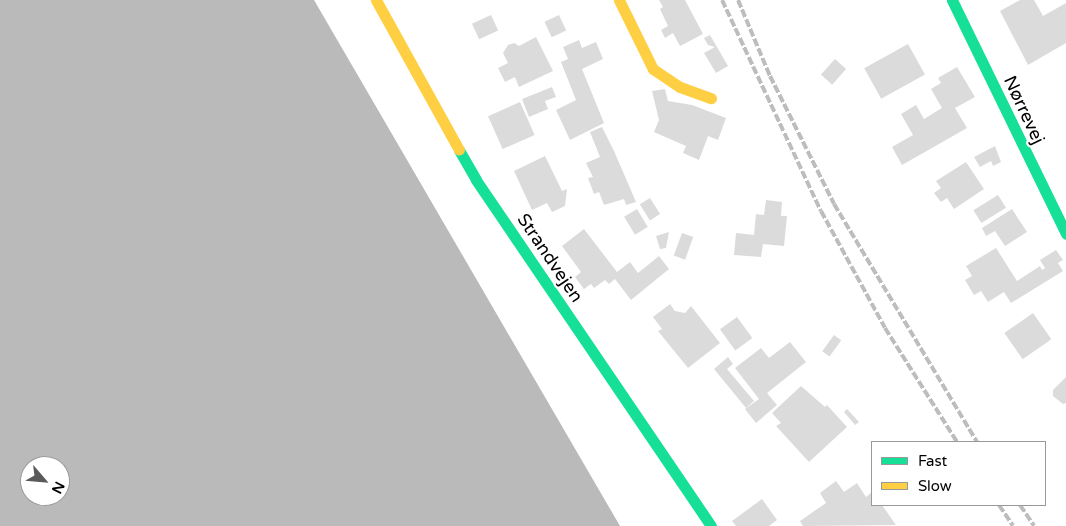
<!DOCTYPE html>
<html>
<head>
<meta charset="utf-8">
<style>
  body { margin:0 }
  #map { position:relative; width:1066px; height:526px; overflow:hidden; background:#fff; font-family:"Varela Round",sans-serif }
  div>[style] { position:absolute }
  .water>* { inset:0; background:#bababa }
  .building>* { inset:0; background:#dbdbdb; transform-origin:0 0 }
  .fast>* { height:11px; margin:-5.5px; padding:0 5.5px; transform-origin:5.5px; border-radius:5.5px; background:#16e098 }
  .slow>* { height:11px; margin:-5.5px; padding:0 5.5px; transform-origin:5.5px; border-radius:5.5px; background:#ffcf43 }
  .rail>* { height:4px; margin-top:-2px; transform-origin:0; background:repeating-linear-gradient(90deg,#bdbdbd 0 8px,transparent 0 10.5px) }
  span { translate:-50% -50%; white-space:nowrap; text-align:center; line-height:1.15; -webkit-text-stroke:4.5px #fff; paint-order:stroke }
  .street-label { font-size:18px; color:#000 }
  .legend { position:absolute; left:871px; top:441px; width:175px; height:65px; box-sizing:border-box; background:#fff; border:1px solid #999; margin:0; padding:6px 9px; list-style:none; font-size:15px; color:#000 }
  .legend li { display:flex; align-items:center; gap:10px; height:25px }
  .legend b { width:25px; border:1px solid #999 }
  .north { position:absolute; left:20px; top:456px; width:50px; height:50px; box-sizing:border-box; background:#fff; border:1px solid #999; border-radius:50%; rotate:117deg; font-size:14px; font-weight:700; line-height:20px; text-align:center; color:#000 }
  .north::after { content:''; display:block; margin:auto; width:18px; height:22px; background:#595959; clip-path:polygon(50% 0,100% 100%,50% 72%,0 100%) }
</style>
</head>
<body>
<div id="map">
  <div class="water">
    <div style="clip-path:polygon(evenodd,0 0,314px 0,620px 526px,0 526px,0 0,30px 466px,60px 466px,60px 496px,30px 496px,30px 466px)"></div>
  </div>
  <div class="building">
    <div style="clip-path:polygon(659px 0,685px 0,703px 34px,680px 46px,673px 33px,665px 38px,661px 30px,668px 26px,660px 9px,663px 7px)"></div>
    <div style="clip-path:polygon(1020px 0,1034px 0,1043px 16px,1066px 3px,1066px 43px,1028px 65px,1000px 11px)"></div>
    <div style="left:491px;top:15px;width:17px;height:21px;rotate:65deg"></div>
    <div style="left:559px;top:15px;width:17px;height:16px;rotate:65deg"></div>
    <div style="clip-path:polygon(710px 35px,728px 66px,716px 73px,704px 53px,715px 47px,708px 45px,704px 38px)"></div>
    <div style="clip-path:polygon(536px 37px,553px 71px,519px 87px,515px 77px,505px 82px,498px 68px,508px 63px,503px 53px,508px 45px,514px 43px,519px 46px)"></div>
    <div style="clip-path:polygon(579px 40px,582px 48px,596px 42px,603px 59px,582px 69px,604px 123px,570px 140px,556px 110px,576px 100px,561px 62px,568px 59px,563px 47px)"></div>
    <div style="left:908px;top:44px;width:35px;height:50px;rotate:61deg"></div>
    <div style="left:835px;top:59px;width:15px;height:21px;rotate:42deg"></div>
    <div style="clip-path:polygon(957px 67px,975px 97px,955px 108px,967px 128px,902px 165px,892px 147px,913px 135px,901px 114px,916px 105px,924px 119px,942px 108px,931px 89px,941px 83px,938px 78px)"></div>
    <div style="clip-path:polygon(552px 87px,556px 97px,545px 101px,548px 109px,529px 117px,522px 99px)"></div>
    <div style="clip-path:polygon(665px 89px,668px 101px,692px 105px,726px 118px,718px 140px,708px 136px,699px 160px,683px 153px,686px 146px,654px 132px,659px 120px,652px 91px)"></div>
    <div style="left:520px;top:102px;width:36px;height:35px;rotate:66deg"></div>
    <div style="clip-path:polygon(602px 127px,614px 151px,636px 202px,626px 205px,624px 199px,604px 205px,599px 192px,594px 194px,588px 178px,593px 177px,586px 163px,600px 157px,590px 132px)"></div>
    <div style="clip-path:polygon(995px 146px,1001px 162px,993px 166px,991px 161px,980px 167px,974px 157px)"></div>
    <div style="clip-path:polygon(545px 156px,562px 191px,567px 189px,565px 206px,552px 212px,547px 203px,532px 210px,514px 171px)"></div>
    <div style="clip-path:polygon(966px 162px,984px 189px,954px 209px,947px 198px,941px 202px,934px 193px,941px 188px,936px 181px)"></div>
    <div style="left:998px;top:195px;width:15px;height:29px;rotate:58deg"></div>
    <div style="left:650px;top:198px;width:19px;height:12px;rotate:58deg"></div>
    <div style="clip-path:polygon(766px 200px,782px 202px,781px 216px,787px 216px,784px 246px,763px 244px,761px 257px,734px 255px,736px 233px,754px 235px,756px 214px,764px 215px)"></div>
    <div style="left:637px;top:209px;width:21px;height:15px;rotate:59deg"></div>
    <div style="clip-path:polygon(1012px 209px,1027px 232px,1005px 246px,995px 231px,986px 236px,982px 228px)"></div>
    <div style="clip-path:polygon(584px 229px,617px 272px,630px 262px,638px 273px,659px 256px,669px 269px,631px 300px,615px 279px,609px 284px,605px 280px,594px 288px,591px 284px,584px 289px,575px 277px,581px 272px,562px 246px)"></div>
    <div style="clip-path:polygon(669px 232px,666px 248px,660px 249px,656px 236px)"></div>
    <div style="left:682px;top:233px;width:12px;height:24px;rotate:20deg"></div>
    <div style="clip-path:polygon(996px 248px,1017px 281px,1040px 266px,1042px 270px,1045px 268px,1040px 260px,1056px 250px,1063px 260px,1058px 263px,1063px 271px,1011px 303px,1004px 292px,988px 302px,981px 291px,974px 295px,965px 280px,972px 276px,966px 266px)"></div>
    <div style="clip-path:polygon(670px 304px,675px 311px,685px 313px,691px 306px,720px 343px,688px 368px,658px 331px,662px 329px,653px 317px)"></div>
    <div style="left:1033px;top:313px;width:32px;height:35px;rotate:55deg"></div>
    <div style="left:737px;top:317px;width:26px;height:21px;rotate:54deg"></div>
    <div style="left:834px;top:335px;width:9px;height:20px;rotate:36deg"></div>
    <div style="clip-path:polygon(790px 342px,806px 362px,767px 393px,777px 405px,756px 423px,745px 409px,759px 399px,735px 368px,761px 348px,769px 358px)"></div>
    <div style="clip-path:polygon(728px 357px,733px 364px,727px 369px,754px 401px,746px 408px,714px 369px)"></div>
    <div style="clip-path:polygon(1066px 377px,1066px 403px,1063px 404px,1053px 396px,1053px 390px)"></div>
    <div style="clip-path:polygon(801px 386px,825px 407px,827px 405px,847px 427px,809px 462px,776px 426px,781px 423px,772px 413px)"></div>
    <div style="clip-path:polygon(847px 409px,859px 422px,855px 425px,844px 412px)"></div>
    <div style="clip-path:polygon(836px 481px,844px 492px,857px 483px,866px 497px,872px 492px,872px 505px,882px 505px,896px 525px,803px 526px,800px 521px,826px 503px,820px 493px)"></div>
    <div style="clip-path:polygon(762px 499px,777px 520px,769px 526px,736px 526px,732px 521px)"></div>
  </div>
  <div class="fast">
    <div style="left:952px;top:0;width:260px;rotate:64deg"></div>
    <div style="left:459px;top:150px;width:34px;rotate:60deg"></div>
    <div style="left:476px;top:180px;width:418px;rotate:55.8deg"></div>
  </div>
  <div class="slow">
    <div style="left:376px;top:0;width:171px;rotate:61deg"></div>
    <div style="left:619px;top:0;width:77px;rotate:63.8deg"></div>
    <div style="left:653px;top:69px;width:32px;rotate:34deg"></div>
    <div style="left:680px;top:87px;width:33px;rotate:20deg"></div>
  </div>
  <div class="rail">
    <div style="left:722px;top:0;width:233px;rotate:64.9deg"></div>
    <div style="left:821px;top:211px;width:133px;rotate:61.3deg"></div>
    <div style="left:885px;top:328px;width:135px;rotate:57.7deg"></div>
    <div style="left:738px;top:0;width:82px;rotate:67.2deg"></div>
    <div style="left:770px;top:76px;width:143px;rotate:63.4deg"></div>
    <div style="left:834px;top:204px;width:278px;rotate:59deg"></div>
    <div style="left:999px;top:505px;width:25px;rotate:56deg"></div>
    <div style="left:1020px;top:505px;width:25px;rotate:56deg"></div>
  </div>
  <div class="street-label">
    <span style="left:1024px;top:110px;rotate:65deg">Nørrevej</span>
    <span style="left:550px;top:258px;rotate:56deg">Strandvejen</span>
  </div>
  <ul class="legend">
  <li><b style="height:6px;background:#16e098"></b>Fast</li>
  <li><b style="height:6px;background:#ffcf43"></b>Slow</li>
  </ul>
  <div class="north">N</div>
</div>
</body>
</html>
